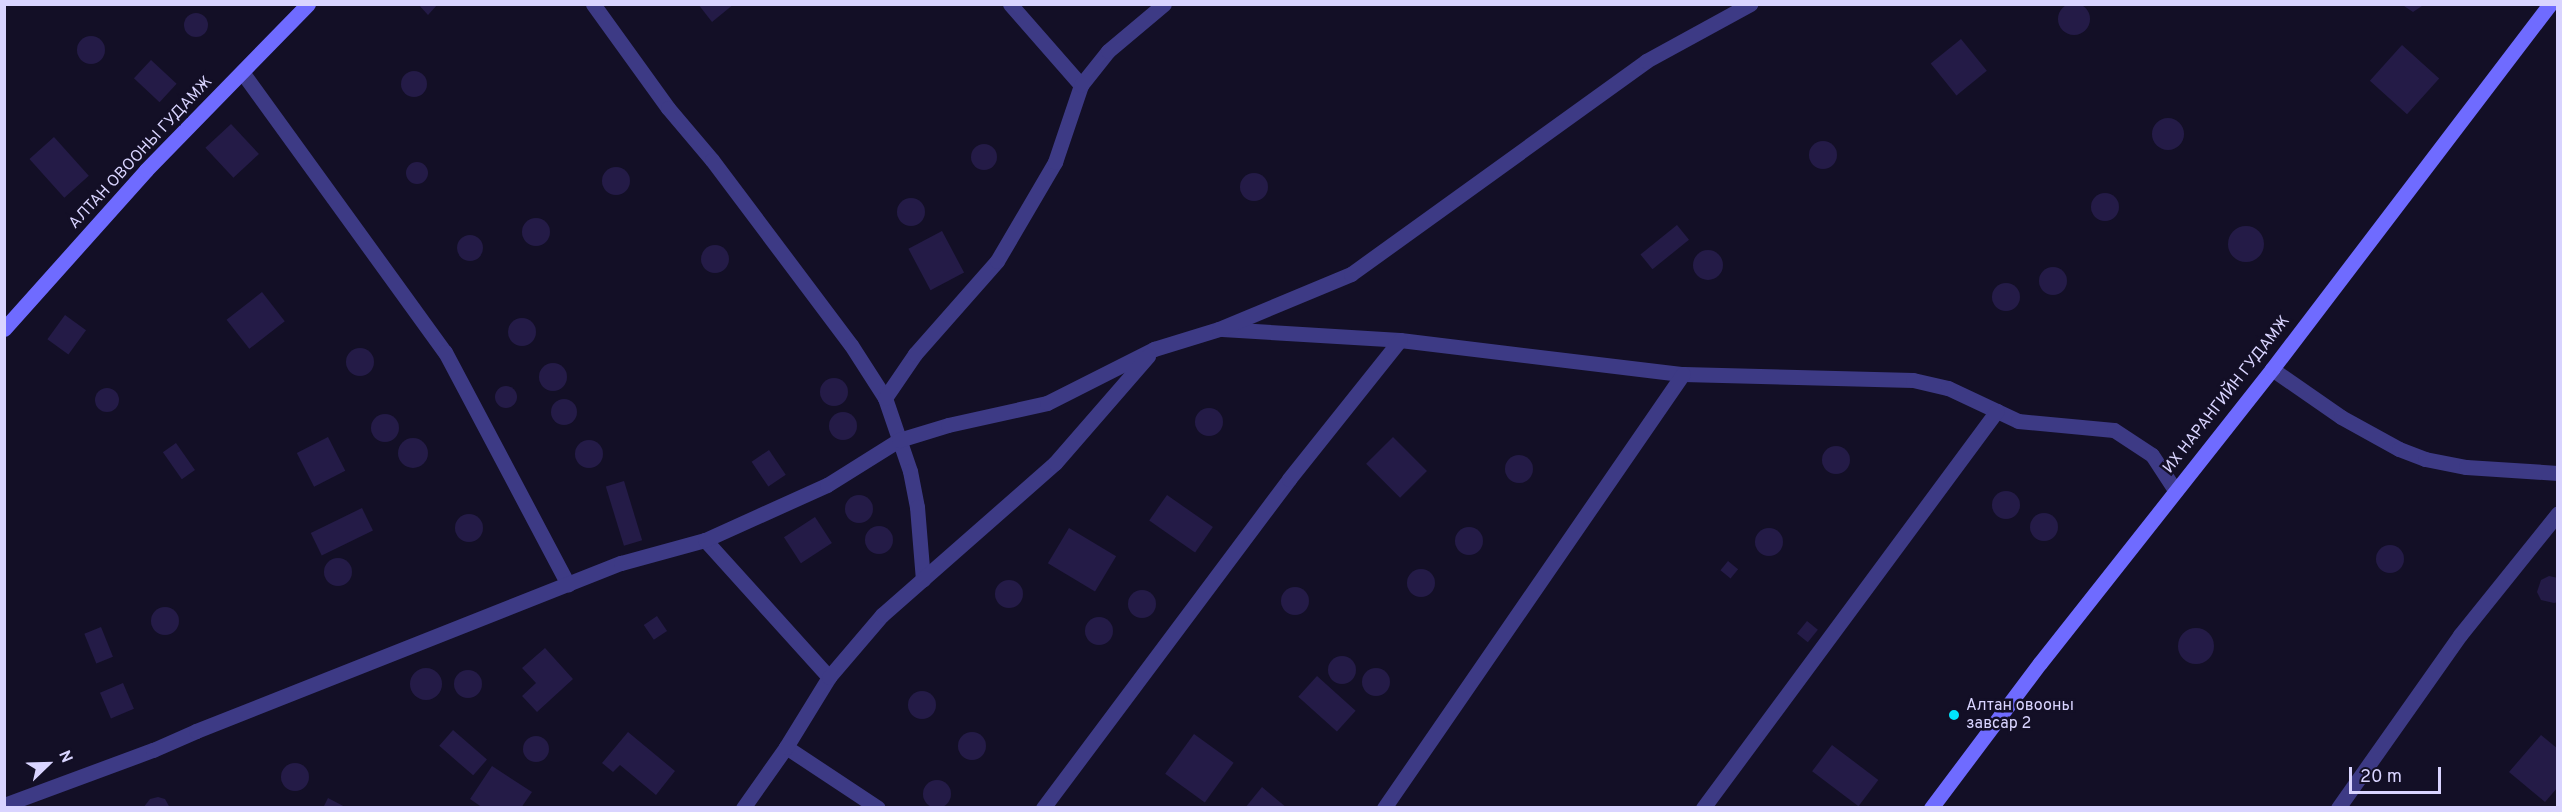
<!DOCTYPE html>
<html>
<head>
<meta charset="utf-8">
<style>
  body { margin:0 }
  #map { position:relative; width:2562px; height:812px; overflow:hidden; background:#130f26; font-family:Overpass,sans-serif }
  div>[style] { position:absolute }
  .building>* { inset:0; background:#241b47; transform-origin:0 0 }
  .round { border-radius:50% }
  .minor>* { height:15px; margin:-7.5px; padding:0 7.5px; transform-origin:7.5px; border-radius:7.5px; background:#3d3a85 }
  .secondary>* { height:15px; margin:-7.5px; padding:0 7.5px; transform-origin:7.5px; border-radius:7.5px; background:#6f6bff }
  .dots>* { width:16px; height:16px; translate:-50% -50%; box-sizing:border-box; border:3px solid #130f26; border-radius:50% }
  span { translate:-50% -50%; white-space:nowrap; text-align:center; line-height:1.15; -webkit-text-stroke:5px #130f26; paint-order:stroke }
  .street-label { font-size:16px; color:#d9d4ff }
  .poi-label { font-size:16px; color:#d9d4ff }
  .left { translate:0 -50%; text-align:left }
  .frame { position:absolute; inset:0; border:6px solid #d9d4ff; pointer-events:none }
  .north { position:absolute; left:18px; top:734px; width:60px; height:60px; -webkit-text-stroke:4px #130f26; paint-order:stroke; rotate:67deg; font-size:16px; font-weight:700; line-height:24px; text-align:center; color:#d9d4ff }
  .north::after { content:''; display:block; margin:auto; width:21px; height:27px; background:#d9d4ff; clip-path:polygon(50% 0,100% 100%,50% 72%,0 100%) }
  .scale { position:absolute; left:2349px; top:767px; width:92px; height:27px; box-sizing:border-box; border:3px solid #d9d4ff; border-top:0; padding-left:8px; font-size:18px; line-height:21px; white-space:nowrap; color:#d9d4ff; -webkit-text-stroke:4px #130f26; paint-order:stroke }
</style>
</head>
<body>
<div id="map">
  <div class="building">
    <div class="round" style="left:2058px;top:3px;width:32px;height:32px"></div>
    <div style="clip-path:polygon(418px 4px,438px 4px,428px 15px)"></div>
    <div style="clip-path:polygon(698px 4px,734px 4px,712px 22px)"></div>
    <div style="clip-path:polygon(2401px 4px,2425px 4px,2413px 12px)"></div>
    <div class="round" style="left:184px;top:13px;width:24px;height:24px"></div>
    <div class="round" style="left:77px;top:36px;width:28px;height:28px"></div>
    <div style="left:1961px;top:39px;width:41px;height:39px;rotate:51deg"></div>
    <div style="left:2402px;top:45px;width:50px;height:48px;rotate:42deg"></div>
    <div style="left:151px;top:60px;width:35px;height:25px;rotate:43deg"></div>
    <div class="round" style="left:401px;top:71px;width:26px;height:26px"></div>
    <div class="round" style="left:2152px;top:118px;width:32px;height:32px"></div>
    <div style="left:231px;top:124px;width:41px;height:35px;rotate:47deg"></div>
    <div style="left:54px;top:137px;width:52px;height:33px;rotate:48deg"></div>
    <div class="round" style="left:1809px;top:141px;width:28px;height:28px"></div>
    <div class="round" style="left:971px;top:144px;width:26px;height:26px"></div>
    <div class="round" style="left:406px;top:162px;width:22px;height:22px"></div>
    <div class="round" style="left:602px;top:167px;width:28px;height:28px"></div>
    <div class="round" style="left:1240px;top:173px;width:28px;height:28px"></div>
    <div class="round" style="left:2091px;top:193px;width:28px;height:28px"></div>
    <div class="round" style="left:897px;top:198px;width:28px;height:28px"></div>
    <div class="round" style="left:522px;top:218px;width:28px;height:28px"></div>
    <div style="left:1677px;top:225px;width:19px;height:47px;rotate:51deg"></div>
    <div class="round" style="left:2228px;top:226px;width:36px;height:36px"></div>
    <div style="left:942px;top:231px;width:47px;height:38px;rotate:62deg"></div>
    <div class="round" style="left:457px;top:235px;width:26px;height:26px"></div>
    <div class="round" style="left:701px;top:245px;width:28px;height:28px"></div>
    <div class="round" style="left:1693px;top:250px;width:30px;height:30px"></div>
    <div class="round" style="left:2039px;top:267px;width:28px;height:28px"></div>
    <div class="round" style="left:1992px;top:283px;width:28px;height:28px"></div>
    <div style="left:262px;top:292px;width:37px;height:45px;rotate:52deg"></div>
    <div style="left:65px;top:315px;width:26px;height:30px;rotate:36deg"></div>
    <div class="round" style="left:508px;top:318px;width:28px;height:28px"></div>
    <div class="round" style="left:346px;top:348px;width:28px;height:28px"></div>
    <div class="round" style="left:539px;top:363px;width:28px;height:28px"></div>
    <div class="round" style="left:820px;top:378px;width:28px;height:28px"></div>
    <div class="round" style="left:495px;top:386px;width:22px;height:22px"></div>
    <div class="round" style="left:95px;top:388px;width:24px;height:24px"></div>
    <div class="round" style="left:551px;top:399px;width:26px;height:26px"></div>
    <div class="round" style="left:1195px;top:408px;width:28px;height:28px"></div>
    <div class="round" style="left:829px;top:412px;width:28px;height:28px"></div>
    <div class="round" style="left:371px;top:414px;width:28px;height:28px"></div>
    <div style="left:328px;top:437px;width:38px;height:35px;rotate:63deg"></div>
    <div style="left:1393px;top:437px;width:48px;height:38px;rotate:45deg"></div>
    <div class="round" style="left:398px;top:438px;width:30px;height:30px"></div>
    <div class="round" style="left:575px;top:440px;width:28px;height:28px"></div>
    <div style="left:176px;top:443px;width:33px;height:16px;rotate:55deg"></div>
    <div class="round" style="left:1822px;top:446px;width:28px;height:28px"></div>
    <div style="left:769px;top:450px;width:30px;height:21px;rotate:56deg"></div>
    <div class="round" style="left:1505px;top:455px;width:28px;height:28px"></div>
    <div style="left:624px;top:481px;width:62px;height:19px;rotate:73deg"></div>
    <div class="round" style="left:1992px;top:491px;width:28px;height:28px"></div>
    <div style="left:1167px;top:495px;width:56px;height:31px;rotate:35deg"></div>
    <div class="round" style="left:845px;top:495px;width:28px;height:28px"></div>
    <div style="left:362px;top:508px;width:25px;height:57px;rotate:64deg"></div>
    <div class="round" style="left:2030px;top:513px;width:28px;height:28px"></div>
    <div class="round" style="left:455px;top:514px;width:28px;height:28px"></div>
    <div style="left:815px;top:517px;width:31px;height:37px;rotate:57deg"></div>
    <div class="round" style="left:865px;top:526px;width:28px;height:28px"></div>
    <div class="round" style="left:1455px;top:527px;width:28px;height:28px"></div>
    <div style="left:1069px;top:528px;width:55px;height:41px;rotate:31deg"></div>
    <div class="round" style="left:1755px;top:528px;width:28px;height:28px"></div>
    <div class="round" style="left:2376px;top:545px;width:28px;height:28px"></div>
    <div class="round" style="left:324px;top:558px;width:28px;height:28px"></div>
    <div style="left:1728px;top:561px;width:13px;height:12px;rotate:39deg"></div>
    <div class="round" style="left:1407px;top:569px;width:28px;height:28px"></div>
    <div style="clip-path:polygon(2549px 576px,2558px 578px,2558px 602px,2554px 603px,2541px 600px,2537px 592px,2541px 580px)"></div>
    <div class="round" style="left:995px;top:580px;width:28px;height:28px"></div>
    <div class="round" style="left:1281px;top:587px;width:28px;height:28px"></div>
    <div class="round" style="left:1128px;top:590px;width:28px;height:28px"></div>
    <div class="round" style="left:151px;top:607px;width:28px;height:28px"></div>
    <div style="left:657px;top:616px;width:18px;height:16px;rotate:56deg"></div>
    <div class="round" style="left:1085px;top:617px;width:28px;height:28px"></div>
    <div style="left:1807px;top:621px;width:14px;height:16px;rotate:39deg"></div>
    <div style="left:101px;top:627px;width:32px;height:18px;rotate:68deg"></div>
    <div class="round" style="left:2178px;top:628px;width:36px;height:36px"></div>
    <div style="clip-path:polygon(545px 648px,573px 679px,537px 712px,522px 696px,536px 683px,522px 668px)"></div>
    <div class="round" style="left:1328px;top:656px;width:28px;height:28px"></div>
    <div class="round" style="left:410px;top:668px;width:32px;height:32px"></div>
    <div class="round" style="left:1362px;top:668px;width:28px;height:28px"></div>
    <div class="round" style="left:454px;top:670px;width:28px;height:28px"></div>
    <div style="left:1317px;top:676px;width:52px;height:28px;rotate:42deg"></div>
    <div style="left:123px;top:683px;width:28px;height:25px;rotate:67deg"></div>
    <div class="round" style="left:908px;top:691px;width:28px;height:28px"></div>
    <div style="left:453px;top:730px;width:45px;height:21px;rotate:41deg"></div>
    <div style="clip-path:polygon(628px 732px,675px 771px,656px 795px,620px 765px,613px 772px,602px 763px)"></div>
    <div class="round" style="left:958px;top:732px;width:28px;height:28px"></div>
    <div style="left:1194px;top:734px;width:49px;height:49px;rotate:36deg"></div>
    <div style="clip-path:polygon(2541px 735px,2558px 749px,2558px 787px,2545px 802px,2509px 772px)"></div>
    <div class="round" style="left:523px;top:736px;width:26px;height:26px"></div>
    <div style="left:1832px;top:745px;width:58px;height:33px;rotate:37deg"></div>
    <div class="round" style="left:281px;top:763px;width:28px;height:28px"></div>
    <div style="clip-path:polygon(492px 766px,532px 792px,521px 808px,483px 808px,470px 799px)"></div>
    <div class="round" style="left:923px;top:780px;width:28px;height:28px"></div>
    <div style="clip-path:polygon(1262px 787px,1287px 808px,1245px 808px)"></div>
    <div style="clip-path:polygon(158px 797px,165px 799px,170px 808px,143px 808px,150px 799px)"></div>
    <div style="clip-path:polygon(328px 798px,347px 808px,323px 808px)"></div>
  </div>
  <div class="minor">
    <div style="left:593px;top:4px;width:128px;rotate:54.2deg"></div>
    <div style="left:668px;top:108px;width:68px;rotate:49.8deg"></div>
    <div style="left:712px;top:160px;width:231px;rotate:53.1deg"></div>
    <div style="left:851px;top:345px;width:63px;rotate:57.3deg"></div>
    <div style="left:885px;top:398px;width:77px;rotate:71.1deg"></div>
    <div style="left:910px;top:471px;width:37px;rotate:79deg"></div>
    <div style="left:917px;top:507px;width:73px;rotate:85.3deg"></div>
    <div style="left:1010px;top:4px;width:108px;rotate:48.8deg"></div>
    <div style="left:242px;top:72px;width:346px;rotate:54.1deg"></div>
    <div style="left:445px;top:352px;width:263px;rotate:62.1deg"></div>
    <div style="left:1222px;top:329px;width:178px;rotate:3.5deg"></div>
    <div style="left:1400px;top:340px;width:285px;rotate:6.9deg"></div>
    <div style="left:1683px;top:374px;width:230px;rotate:1.5deg"></div>
    <div style="left:1913px;top:380px;width:36px;rotate:13deg"></div>
    <div style="left:1948px;top:388px;width:77px;rotate:25.2deg"></div>
    <div style="left:2018px;top:421px;width:96px;rotate:5.4deg"></div>
    <div style="left:2114px;top:430px;width:45px;rotate:33.3deg"></div>
    <div style="left:2152px;top:455px;width:42px;rotate:56.7deg"></div>
    <div style="left:2272px;top:369px;width:84px;rotate:34.8deg"></div>
    <div style="left:2341px;top:417px;width:66px;rotate:28.9deg"></div>
    <div style="left:2399px;top:449px;width:28px;rotate:21deg"></div>
    <div style="left:2425px;top:459px;width:42px;rotate:11deg"></div>
    <div style="left:2466px;top:467px;width:92px;rotate:3.7deg"></div>
    <div style="left:885px;top:398px;width:53px;rotate:-55.7deg"></div>
    <div style="left:915px;top:354px;width:124px;rotate:-48.6deg"></div>
    <div style="left:997px;top:261px;width:115px;rotate:-59.6deg"></div>
    <div style="left:1055px;top:162px;width:81px;rotate:-71.3deg"></div>
    <div style="left:1081px;top:85px;width:43px;rotate:-51.5deg"></div>
    <div style="left:1108px;top:51px;width:73px;rotate:-40deg"></div>
    <div style="left:705px;top:540px;width:185px;rotate:47.9deg"></div>
    <div style="left:786px;top:747px;width:110px;rotate:33.5deg"></div>
    <div style="left:4px;top:805px;width:159px;rotate:-20.3deg"></div>
    <div style="left:153px;top:750px;width:47px;rotate:-23.8deg"></div>
    <div style="left:196px;top:731px;width:457px;rotate:-21.6deg"></div>
    <div style="left:621px;top:563px;width:87px;rotate:-15.3deg"></div>
    <div style="left:705px;top:540px;width:134px;rotate:-24.3deg"></div>
    <div style="left:827px;top:485px;width:85px;rotate:-32deg"></div>
    <div style="left:899px;top:440px;width:51px;rotate:-17deg"></div>
    <div style="left:948px;top:425px;width:101px;rotate:-12.5deg"></div>
    <div style="left:1047px;top:403px;width:120px;rotate:-26.8deg"></div>
    <div style="left:1154px;top:349px;width:68px;rotate:-17.1deg"></div>
    <div style="left:1219px;top:329px;width:143px;rotate:-22.6deg"></div>
    <div style="left:1351px;top:274px;width:364px;rotate:-35.8deg"></div>
    <div style="left:1646px;top:61px;width:119px;rotate:-28.7deg"></div>
    <div style="left:743px;top:808px;width:75px;rotate:-54.8deg"></div>
    <div style="left:786px;top:747px;width:82px;rotate:-58.4deg"></div>
    <div style="left:829px;top:677px;width:82px;rotate:-49.5deg"></div>
    <div style="left:882px;top:615px;width:230px;rotate:-41.3deg"></div>
    <div style="left:1055px;top:463px;width:142px;rotate:-49deg"></div>
    <div style="left:1043px;top:808px;width:411px;rotate:-53.2deg"></div>
    <div style="left:1289px;top:479px;width:178px;rotate:-51.4deg"></div>
    <div style="left:1384px;top:808px;width:527px;rotate:-55.44deg"></div>
    <div style="left:1703px;top:808px;width:494px;rotate:-53.5deg"></div>
    <div style="left:2338px;top:808px;width:212px;rotate:-54.8deg"></div>
    <div style="left:2460px;top:635px;width:156px;rotate:-51.2deg"></div>
  </div>
  <div class="secondary">
    <div style="left:4px;top:329px;width:213px;rotate:-48.2deg"></div>
    <div style="left:146px;top:170px;width:232px;rotate:-45.7deg"></div>
    <div style="left:1931px;top:808px;width:181px;rotate:-53.1deg"></div>
    <div style="left:2040px;top:663px;width:375px;rotate:-51.7deg"></div>
    <div style="left:2272px;top:369px;width:459px;rotate:-52.7deg"></div>
  </div>
  <div class="dots">
    <div style="left:1954px;top:715px;background:#00e5ff"></div>
  </div>
  <div class="street-label">
    <span style="left:141px;top:153px;rotate:-47deg">АЛТАН ОВООНЫ ГУДАМЖ</span>
    <span style="left:2227px;top:395px;rotate:-52deg">ИХ НАРАНГИЙН ГУДАМЖ</span>
  </div>
  <div class="poi-label">
    <span class="left" style="left:1966px;top:715px">Алтан овооны<br>завсар 2</span>
  </div>
  <div class="frame"></div>
  <div class="north">N</div>
  <div class="scale">20 m</div>
</div>
</body>
</html>
